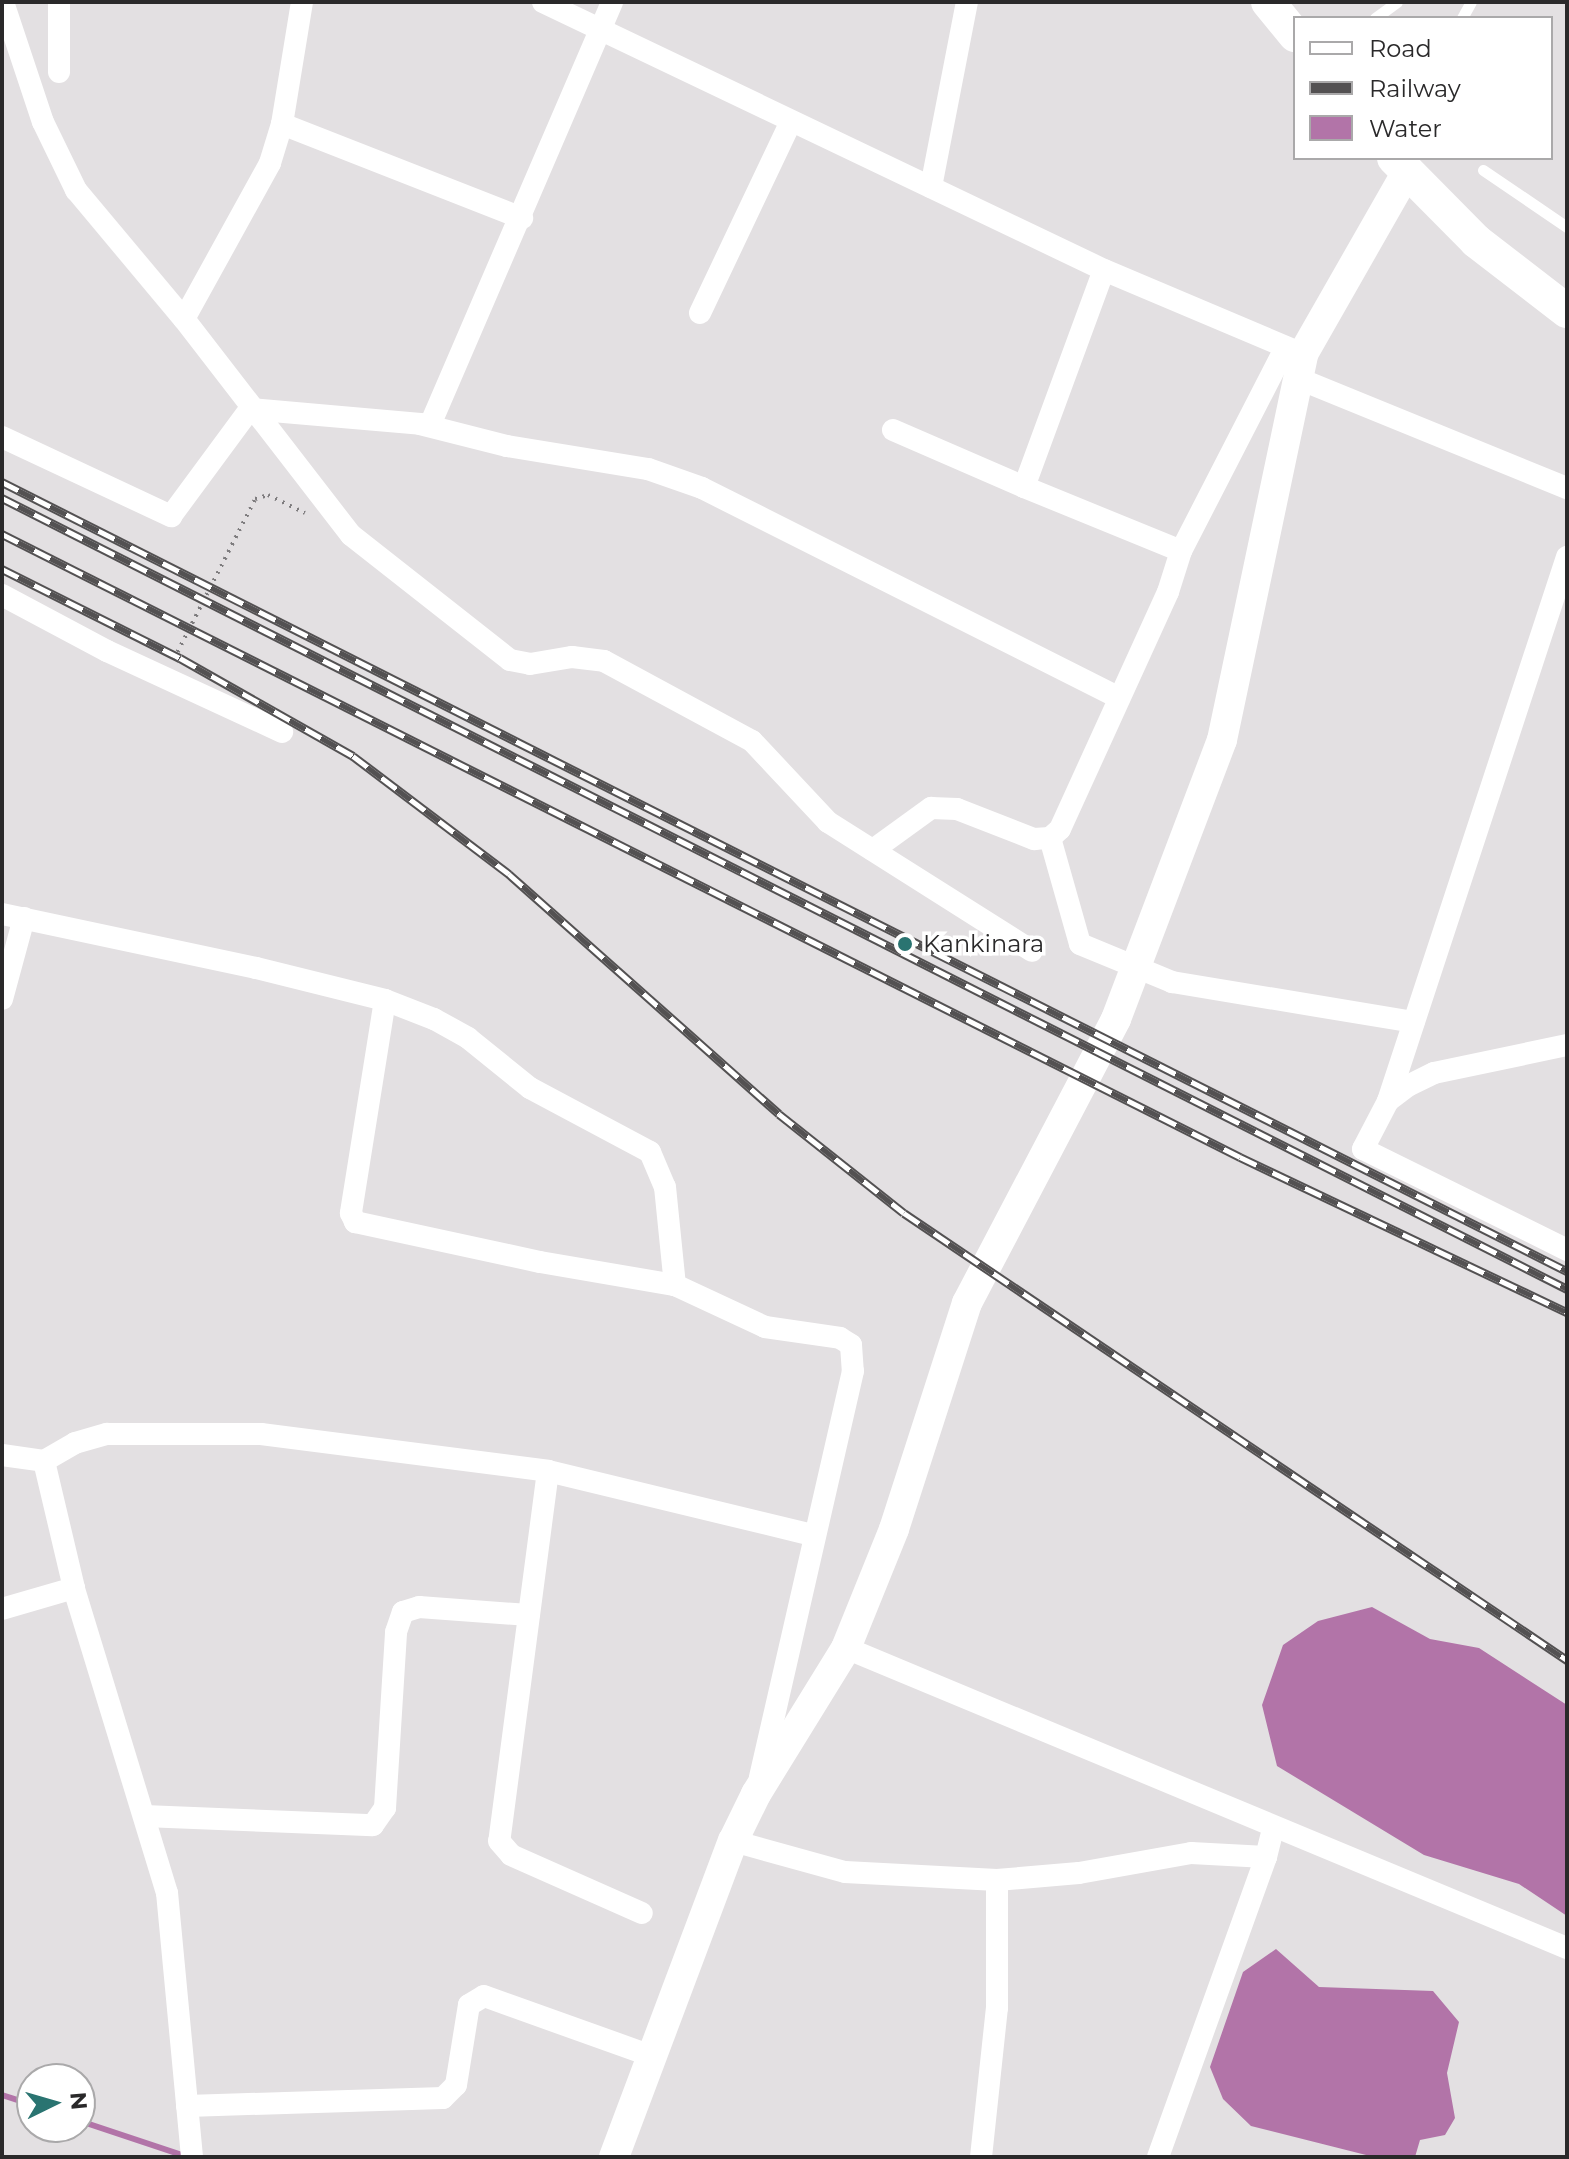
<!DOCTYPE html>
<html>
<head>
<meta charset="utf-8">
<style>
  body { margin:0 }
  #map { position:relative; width:1569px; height:2159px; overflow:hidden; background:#e3e0e2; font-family:Montserrat,sans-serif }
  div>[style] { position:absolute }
  .water>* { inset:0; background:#b274a8 }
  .stream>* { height:6px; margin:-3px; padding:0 3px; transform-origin:3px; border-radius:3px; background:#b274a8 }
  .path>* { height:4px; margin-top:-2px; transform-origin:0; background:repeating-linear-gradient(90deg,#7e7c7e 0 2px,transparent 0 8px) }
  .lane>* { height:11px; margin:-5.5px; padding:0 5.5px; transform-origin:5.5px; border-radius:5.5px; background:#fff }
  .street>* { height:22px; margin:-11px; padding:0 11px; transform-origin:11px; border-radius:11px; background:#fff }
  .secondary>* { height:30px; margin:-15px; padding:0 15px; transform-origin:15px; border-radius:15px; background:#fff }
  .primary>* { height:34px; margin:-17px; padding:0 17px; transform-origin:17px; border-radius:17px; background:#fff }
  .rail>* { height:9px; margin-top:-4.5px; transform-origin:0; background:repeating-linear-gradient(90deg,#fff 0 18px,#535152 0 36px); box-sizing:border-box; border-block:2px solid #535152 }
  .dots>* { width:22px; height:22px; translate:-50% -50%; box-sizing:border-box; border:4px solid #fff; border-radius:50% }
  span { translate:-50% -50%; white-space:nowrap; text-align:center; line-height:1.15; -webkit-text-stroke:7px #fff; paint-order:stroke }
  .poi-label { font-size:24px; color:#2a292a }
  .left { translate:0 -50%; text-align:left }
  .frame { position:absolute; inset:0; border:4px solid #2a292a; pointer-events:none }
  .legend { position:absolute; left:1293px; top:16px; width:260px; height:144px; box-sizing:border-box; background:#fff; border:2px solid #aaa9aa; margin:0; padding:10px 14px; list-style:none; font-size:24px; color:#2a292a }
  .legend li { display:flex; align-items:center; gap:16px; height:40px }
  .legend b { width:40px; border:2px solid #aaa9aa }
  .north { position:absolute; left:16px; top:2063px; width:80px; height:80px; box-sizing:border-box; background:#fff; border:2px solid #aaa9aa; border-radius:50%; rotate:85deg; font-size:22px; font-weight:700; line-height:32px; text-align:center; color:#2a292a }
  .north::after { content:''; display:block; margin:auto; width:28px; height:36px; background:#2a7471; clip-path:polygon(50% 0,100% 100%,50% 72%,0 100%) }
</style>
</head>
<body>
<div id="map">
  <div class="water">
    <div style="clip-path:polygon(1372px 1607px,1430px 1639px,1479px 1648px,1567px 1705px,1567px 1916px,1519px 1884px,1424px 1855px,1277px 1766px,1262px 1705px,1283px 1645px,1318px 1621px)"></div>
    <div style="clip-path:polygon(1276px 1949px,1319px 1987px,1433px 1991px,1459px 2022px,1447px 2073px,1455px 2118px,1445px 2135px,1420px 2140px,1415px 2157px,1374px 2157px,1251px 2126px,1223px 2099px,1210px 2067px,1243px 1972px)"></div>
  </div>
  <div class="stream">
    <div style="left:2px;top:2095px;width:32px;rotate:18deg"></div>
    <div style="left:80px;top:2121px;width:114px;rotate:18.4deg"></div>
  </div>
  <div class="path">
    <div style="left:174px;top:659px;width:179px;rotate:-63.1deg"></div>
    <div style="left:255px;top:499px;width:14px;rotate:-17deg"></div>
    <div style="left:268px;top:495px;width:41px;rotate:25.9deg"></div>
  </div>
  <div class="lane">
    <div style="left:1375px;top:18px;width:27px;rotate:-36deg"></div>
    <div style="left:1462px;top:18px;width:18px;rotate:-61deg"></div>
    <div style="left:1483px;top:170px;width:102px;rotate:34.2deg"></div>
  </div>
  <div class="street">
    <div style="left:3px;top:2px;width:126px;rotate:71.6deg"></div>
    <div style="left:43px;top:122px;width:76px;rotate:64.1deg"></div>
    <div style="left:76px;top:190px;width:168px;rotate:50.1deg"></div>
    <div style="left:184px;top:319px;width:273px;rotate:52.3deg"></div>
    <div style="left:351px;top:535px;width:202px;rotate:38.2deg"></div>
    <div style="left:510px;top:660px;width:20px;rotate:11deg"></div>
    <div style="left:530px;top:664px;width:43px;rotate:-9.5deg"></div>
    <div style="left:572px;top:657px;width:32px;rotate:7deg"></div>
    <div style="left:604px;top:661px;width:168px;rotate:28.4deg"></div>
    <div style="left:752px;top:741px;width:111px;rotate:46.8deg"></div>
    <div style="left:828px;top:822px;width:241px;rotate:32.3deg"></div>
    <div style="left:59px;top:2px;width:70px;rotate:90deg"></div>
    <div style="left:543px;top:2px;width:622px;rotate:25.53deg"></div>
    <div style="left:1104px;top:270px;width:216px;rotate:22.9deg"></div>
    <div style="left:282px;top:124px;width:258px;rotate:21.4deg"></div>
    <div style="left:931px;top:187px;width:188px;rotate:-79deg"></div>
    <div style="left:700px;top:313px;width:212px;rotate:-64.6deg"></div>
    <div style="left:184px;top:319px;width:178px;rotate:-61.1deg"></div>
    <div style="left:270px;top:163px;width:41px;rotate:-72.9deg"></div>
    <div style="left:282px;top:124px;width:124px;rotate:-80.7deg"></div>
    <div style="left:1297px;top:378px;width:292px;rotate:22.2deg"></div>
    <div style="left:430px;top:425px;width:460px;rotate:-66.7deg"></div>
    <div style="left:893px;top:430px;width:143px;rotate:23.5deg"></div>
    <div style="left:1024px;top:487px;width:231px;rotate:-69.8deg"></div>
    <div style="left:2px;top:437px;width:187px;rotate:25.1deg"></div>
    <div style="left:171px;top:516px;width:133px;rotate:-53.6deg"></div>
    <div style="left:250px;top:409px;width:171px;rotate:5deg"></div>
    <div style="left:420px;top:424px;width:90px;rotate:14.2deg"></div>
    <div style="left:507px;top:446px;width:143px;rotate:9.3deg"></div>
    <div style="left:648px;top:469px;width:57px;rotate:19.4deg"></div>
    <div style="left:702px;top:488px;width:467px;rotate:26.7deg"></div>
    <div style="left:1181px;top:551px;width:229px;rotate:-62.8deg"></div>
    <div style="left:2px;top:595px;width:119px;rotate:28.1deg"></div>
    <div style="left:107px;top:651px;width:193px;rotate:24.8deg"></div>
    <div style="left:1050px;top:838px;width:110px;rotate:74.2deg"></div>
    <div style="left:1080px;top:944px;width:100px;rotate:22.4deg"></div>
    <div style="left:1172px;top:982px;width:245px;rotate:9.4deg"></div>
    <div style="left:873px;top:850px;width:72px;rotate:-35.9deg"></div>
    <div style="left:931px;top:808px;width:26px;rotate:2deg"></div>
    <div style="left:957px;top:809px;width:83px;rotate:21.3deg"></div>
    <div style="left:1034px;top:839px;width:16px;rotate:-4deg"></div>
    <div style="left:1050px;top:838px;width:13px;rotate:-42deg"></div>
    <div style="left:1060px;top:829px;width:260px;rotate:-65.5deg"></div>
    <div style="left:1168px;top:592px;width:43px;rotate:-72.4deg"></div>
    <div style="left:1181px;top:551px;width:170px;rotate:-157.8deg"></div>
    <div style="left:2px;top:914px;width:260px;rotate:12deg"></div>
    <div style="left:256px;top:968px;width:133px;rotate:13.9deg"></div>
    <div style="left:385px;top:1000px;width:53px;rotate:21.2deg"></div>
    <div style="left:434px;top:1019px;width:39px;rotate:29deg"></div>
    <div style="left:468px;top:1038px;width:80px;rotate:38.9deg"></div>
    <div style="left:530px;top:1088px;width:136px;rotate:28.1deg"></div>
    <div style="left:650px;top:1152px;width:38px;rotate:67deg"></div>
    <div style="left:665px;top:1187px;width:99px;rotate:84.2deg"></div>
    <div style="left:675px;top:1285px;width:99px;rotate:25deg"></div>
    <div style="left:765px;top:1327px;width:76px;rotate:8.3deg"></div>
    <div style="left:840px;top:1338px;width:13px;rotate:32deg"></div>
    <div style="left:851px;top:1345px;width:26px;rotate:86deg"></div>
    <div style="left:853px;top:1371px;width:417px;rotate:102.9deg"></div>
    <div style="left:2px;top:999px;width:84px;rotate:-74.8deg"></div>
    <div style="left:385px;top:1000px;width:216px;rotate:99.1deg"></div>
    <div style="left:351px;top:1213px;width:10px;rotate:66deg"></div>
    <div style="left:355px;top:1222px;width:189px;rotate:12.2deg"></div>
    <div style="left:540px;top:1262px;width:137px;rotate:9.7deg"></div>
    <div style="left:1567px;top:1045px;width:136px;rotate:168.1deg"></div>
    <div style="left:1434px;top:1073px;width:28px;rotate:154deg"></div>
    <div style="left:1409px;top:1085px;width:26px;rotate:143deg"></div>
    <div style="left:1388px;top:1101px;width:54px;rotate:117.5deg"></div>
    <div style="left:1363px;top:1149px;width:228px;rotate:26.3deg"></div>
    <div style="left:1388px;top:1101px;width:573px;rotate:-71.79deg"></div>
    <div style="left:2px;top:1455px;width:42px;rotate:8.1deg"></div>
    <div style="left:548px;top:1471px;width:373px;rotate:97.5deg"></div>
    <div style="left:499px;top:1841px;width:18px;rotate:49deg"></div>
    <div style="left:511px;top:1855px;width:143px;rotate:23.9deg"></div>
    <div style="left:2px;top:1609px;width:75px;rotate:-16.3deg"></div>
    <div style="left:846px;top:1648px;width:781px;rotate:22.59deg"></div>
    <div style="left:144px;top:1816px;width:229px;rotate:2.3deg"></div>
    <div style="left:373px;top:1825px;width:21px;rotate:-55deg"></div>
    <div style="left:385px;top:1808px;width:176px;rotate:-86.4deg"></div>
    <div style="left:396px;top:1632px;width:21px;rotate:-71deg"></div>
    <div style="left:403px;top:1612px;width:17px;rotate:-17deg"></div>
    <div style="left:419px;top:1607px;width:110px;rotate:4.2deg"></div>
    <div style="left:733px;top:1841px;width:116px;rotate:15.5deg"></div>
    <div style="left:845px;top:1872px;width:152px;rotate:3deg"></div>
    <div style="left:997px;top:1880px;width:82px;rotate:-4.9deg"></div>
    <div style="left:1079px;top:1873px;width:114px;rotate:-10.1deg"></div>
    <div style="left:1191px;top:1853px;width:75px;rotate:3.1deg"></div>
    <div style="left:1266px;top:1857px;width:30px;rotate:-76deg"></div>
    <div style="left:187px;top:2106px;width:256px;rotate:-1.8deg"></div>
    <div style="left:443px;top:2098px;width:18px;rotate:-45deg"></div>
    <div style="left:456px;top:2085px;width:81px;rotate:-80.8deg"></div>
    <div style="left:469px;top:2005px;width:17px;rotate:-31deg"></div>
    <div style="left:484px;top:1996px;width:178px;rotate:19.7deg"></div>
    <div style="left:192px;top:2157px;width:265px;rotate:-95.4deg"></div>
    <div style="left:167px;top:1893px;width:319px;rotate:-107deg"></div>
    <div style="left:74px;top:1588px;width:130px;rotate:-103.3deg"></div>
    <div style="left:44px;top:1461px;width:36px;rotate:-30deg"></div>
    <div style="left:75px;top:1443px;width:33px;rotate:-16deg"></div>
    <div style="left:107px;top:1434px;width:154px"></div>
    <div style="left:261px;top:1434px;width:289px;rotate:7.3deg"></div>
    <div style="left:548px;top:1471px;width:272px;rotate:13.6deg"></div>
    <div style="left:981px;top:2157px;width:150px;rotate:-83.9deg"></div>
    <div style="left:997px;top:2008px;width:128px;rotate:-90deg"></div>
    <div style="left:1158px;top:2157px;width:319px;rotate:-70.2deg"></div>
  </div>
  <div class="secondary">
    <div style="left:614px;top:2157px;width:338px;rotate:-69.4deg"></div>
    <div style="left:733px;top:1841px;width:52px;rotate:-63.9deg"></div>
    <div style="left:756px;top:1794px;width:172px;rotate:-58.3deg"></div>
    <div style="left:846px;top:1648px;width:128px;rotate:-68deg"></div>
    <div style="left:894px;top:1529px;width:237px;rotate:-72.1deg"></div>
    <div style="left:967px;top:1303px;width:321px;rotate:-62.3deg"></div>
    <div style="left:1116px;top:1019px;width:298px;rotate:-69.2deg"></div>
    <div style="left:1222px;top:740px;width:394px;rotate:-78.1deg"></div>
    <div style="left:1303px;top:354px;width:210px;rotate:-60.3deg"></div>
  </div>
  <div class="primary">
    <div style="left:1268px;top:2px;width:43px;rotate:50.7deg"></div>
    <div style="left:1394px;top:158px;width:117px;rotate:45.3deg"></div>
    <div style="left:1476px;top:241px;width:115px;rotate:37.6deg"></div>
  </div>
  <div class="rail">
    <div style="left:2px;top:482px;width:1753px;rotate:26.76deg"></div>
    <div style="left:2px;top:498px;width:1754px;rotate:26.81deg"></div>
    <div style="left:2px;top:534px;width:1386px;rotate:26.71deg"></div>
    <div style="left:1240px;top:1157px;width:362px;rotate:25.4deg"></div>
    <div style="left:2px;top:569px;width:199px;rotate:26.6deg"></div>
    <div style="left:180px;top:658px;width:199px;rotate:29.5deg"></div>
    <div style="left:353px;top:756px;width:196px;rotate:37.1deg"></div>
    <div style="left:509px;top:874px;width:361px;rotate:41.6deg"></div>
    <div style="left:779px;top:1114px;width:159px;rotate:38.4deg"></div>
    <div style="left:904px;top:1213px;width:800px;rotate:33.99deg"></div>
  </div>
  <div class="dots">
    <div style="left:905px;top:944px;background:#2a7471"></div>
  </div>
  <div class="poi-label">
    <span class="left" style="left:923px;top:944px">Kankinara</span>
  </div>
  <div class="frame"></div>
  <ul class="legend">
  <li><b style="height:10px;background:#fff"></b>Road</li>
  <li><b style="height:10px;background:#535152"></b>Railway</li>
  <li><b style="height:22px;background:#b274a8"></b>Water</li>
  </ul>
  <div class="north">N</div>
</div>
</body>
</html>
